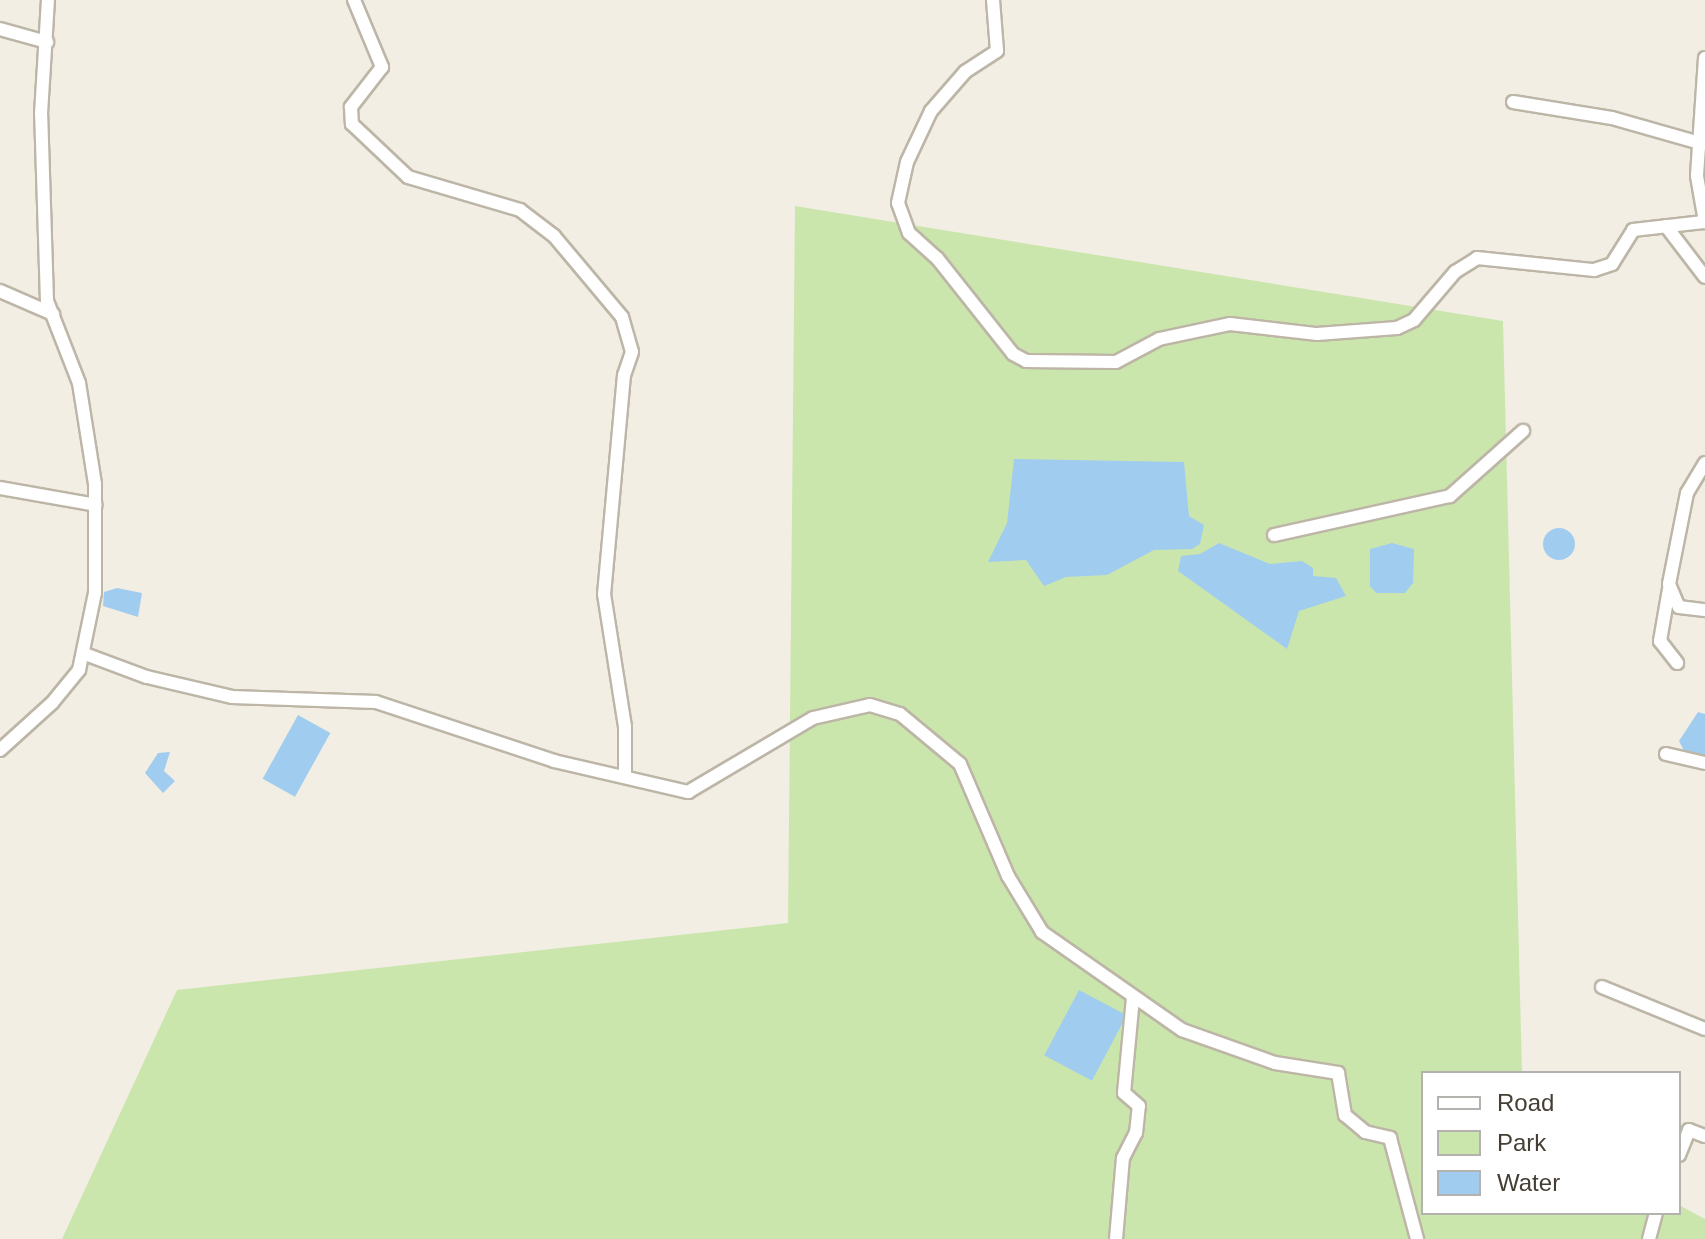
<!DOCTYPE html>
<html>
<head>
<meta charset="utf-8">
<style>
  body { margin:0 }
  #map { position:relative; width:1705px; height:1239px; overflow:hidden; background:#f2eee4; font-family:Helvetica,sans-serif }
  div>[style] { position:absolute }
  .green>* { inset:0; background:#cbe6ac }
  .water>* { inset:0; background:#a0cdef; transform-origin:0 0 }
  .round { border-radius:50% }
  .roads { filter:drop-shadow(2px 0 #bdb6a7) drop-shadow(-2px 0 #bdb6a7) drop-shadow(0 2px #bdb6a7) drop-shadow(0 -2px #bdb6a7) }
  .minor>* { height:12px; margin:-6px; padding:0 6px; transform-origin:6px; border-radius:6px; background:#fff }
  span { translate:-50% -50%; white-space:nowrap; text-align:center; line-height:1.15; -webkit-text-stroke:6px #fff; paint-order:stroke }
  .legend { position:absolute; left:1421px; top:1071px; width:260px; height:144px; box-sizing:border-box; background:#fff; border:2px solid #b4b2ae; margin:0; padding:10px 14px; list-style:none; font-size:24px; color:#443e34 }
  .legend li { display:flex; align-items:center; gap:16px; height:40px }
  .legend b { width:40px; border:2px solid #b4b2ae }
</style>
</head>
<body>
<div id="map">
  <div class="green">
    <div style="clip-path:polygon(795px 206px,1503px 321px,1522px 1073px,1423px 1073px,1423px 1213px,1679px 1213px,1679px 1205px,1705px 1219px,1705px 1239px,62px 1239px,177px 990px,788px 923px)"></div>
  </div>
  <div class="water">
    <div style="clip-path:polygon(1014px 459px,1184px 462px,1189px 516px,1204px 525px,1200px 544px,1192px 549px,1154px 550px,1107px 575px,1066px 577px,1044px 586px,1026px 560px,988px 562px,1007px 523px)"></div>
    <div class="round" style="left:1543px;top:528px;width:32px;height:32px"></div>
    <div style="clip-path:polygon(1219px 543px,1270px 564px,1302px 561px,1313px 568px,1313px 576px,1336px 578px,1346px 596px,1299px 611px,1287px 649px,1178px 571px,1181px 556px,1200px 554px)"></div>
    <div style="clip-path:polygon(1392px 543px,1414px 549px,1413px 583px,1405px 593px,1376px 593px,1370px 586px,1370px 549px)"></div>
    <div style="clip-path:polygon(117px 588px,142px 593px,138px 617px,103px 606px,104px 592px)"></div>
    <div style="clip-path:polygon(1698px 712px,1705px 714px,1705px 760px,1685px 753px,1679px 741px)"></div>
    <div style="left:298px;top:715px;width:37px;height:73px;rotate:29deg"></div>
    <div style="clip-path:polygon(170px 752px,164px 771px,175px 781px,163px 793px,145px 773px,158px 753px)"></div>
    <div style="left:1079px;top:990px;width:54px;height:74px;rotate:28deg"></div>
  </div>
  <div class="roads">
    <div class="minor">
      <div style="left:354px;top:0;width:73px;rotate:67.3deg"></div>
      <div style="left:382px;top:67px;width:51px;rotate:127.8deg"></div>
      <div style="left:351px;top:107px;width:17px;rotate:87deg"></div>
      <div style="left:352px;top:124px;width:77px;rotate:43.4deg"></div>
      <div style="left:408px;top:177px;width:117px;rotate:16.4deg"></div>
      <div style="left:520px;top:210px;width:43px;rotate:37.4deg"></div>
      <div style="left:554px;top:236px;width:106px;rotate:50deg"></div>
      <div style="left:622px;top:317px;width:36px;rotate:74deg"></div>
      <div style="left:632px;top:352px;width:24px;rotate:109deg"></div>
      <div style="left:624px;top:375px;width:220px;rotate:95.2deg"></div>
      <div style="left:604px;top:594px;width:134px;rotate:81deg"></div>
      <div style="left:625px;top:726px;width:51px;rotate:90deg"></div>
      <div style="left:993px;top:0;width:51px;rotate:85.5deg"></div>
      <div style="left:997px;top:51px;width:38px;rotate:147deg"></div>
      <div style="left:965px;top:72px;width:52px;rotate:131.1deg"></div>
      <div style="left:931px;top:111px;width:56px;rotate:115.2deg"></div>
      <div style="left:907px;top:162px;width:42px;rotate:102.4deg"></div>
      <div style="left:898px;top:203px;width:32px;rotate:70deg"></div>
      <div style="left:909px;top:233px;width:38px;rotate:42deg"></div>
      <div style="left:937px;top:258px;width:122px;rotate:51.6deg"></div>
      <div style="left:1013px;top:354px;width:15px;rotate:28deg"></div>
      <div style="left:1026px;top:361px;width:90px;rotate:0.6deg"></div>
      <div style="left:1116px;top:362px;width:49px;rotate:-28.1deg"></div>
      <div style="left:1159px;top:339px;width:73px;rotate:-11.9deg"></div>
      <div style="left:1230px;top:324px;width:88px;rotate:6.6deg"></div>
      <div style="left:1317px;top:334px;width:80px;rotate:-4.3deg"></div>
      <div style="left:1397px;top:328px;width:19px;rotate:-25deg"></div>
      <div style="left:1414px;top:320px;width:63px;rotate:-49.5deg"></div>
      <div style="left:1455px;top:272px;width:26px;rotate:-32deg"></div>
      <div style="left:1477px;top:258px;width:118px;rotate:5.9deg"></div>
      <div style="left:1594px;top:270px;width:19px;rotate:-18deg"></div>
      <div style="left:1612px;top:264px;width:40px;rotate:-58deg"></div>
      <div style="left:1633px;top:230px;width:71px;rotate:-6.4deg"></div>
      <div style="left:0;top:29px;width:49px;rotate:15.5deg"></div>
      <div style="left:1705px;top:58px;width:118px;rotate:93.9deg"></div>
      <div style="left:1697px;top:176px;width:47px;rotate:80.1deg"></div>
      <div style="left:1513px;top:102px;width:100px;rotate:9.2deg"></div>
      <div style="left:1612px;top:118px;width:95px;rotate:15.9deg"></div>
      <div style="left:1666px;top:226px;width:64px;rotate:52.6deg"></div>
      <div style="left:0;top:291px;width:58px;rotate:23.5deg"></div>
      <div style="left:1705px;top:463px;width:35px;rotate:121deg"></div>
      <div style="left:1687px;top:493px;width:93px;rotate:101.2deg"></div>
      <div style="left:1669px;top:584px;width:25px;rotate:67deg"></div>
      <div style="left:1679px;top:607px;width:26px;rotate:7deg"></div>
      <div style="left:0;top:488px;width:97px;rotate:10deg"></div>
      <div style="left:1274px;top:535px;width:180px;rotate:-12.5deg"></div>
      <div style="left:1450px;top:496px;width:98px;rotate:-41.7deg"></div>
      <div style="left:1669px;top:589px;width:53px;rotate:99.8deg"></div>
      <div style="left:1660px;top:641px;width:28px;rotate:52deg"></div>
      <div style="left:85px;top:654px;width:66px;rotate:20.4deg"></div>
      <div style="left:147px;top:677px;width:87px;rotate:13.2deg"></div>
      <div style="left:232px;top:697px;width:144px;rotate:2deg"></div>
      <div style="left:376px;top:702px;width:188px;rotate:18.3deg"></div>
      <div style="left:554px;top:761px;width:138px;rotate:13deg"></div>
      <div style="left:688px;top:792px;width:145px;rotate:-30.6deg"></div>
      <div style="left:813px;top:718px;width:58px;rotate:-12.8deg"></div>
      <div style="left:870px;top:705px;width:31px;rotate:17deg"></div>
      <div style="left:900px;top:714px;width:78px;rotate:39.8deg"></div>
      <div style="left:960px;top:764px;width:122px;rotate:66.8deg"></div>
      <div style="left:1008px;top:876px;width:66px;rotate:58.7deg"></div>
      <div style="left:1042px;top:932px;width:171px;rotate:35deg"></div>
      <div style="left:1182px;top:1030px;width:99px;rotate:19.5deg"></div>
      <div style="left:1275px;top:1063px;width:64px;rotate:9deg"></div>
      <div style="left:1338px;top:1073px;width:43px;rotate:80.5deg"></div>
      <div style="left:1345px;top:1115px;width:26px;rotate:40deg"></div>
      <div style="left:1365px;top:1132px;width:26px;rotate:13deg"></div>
      <div style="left:1390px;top:1138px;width:105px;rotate:75deg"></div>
      <div style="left:0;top:750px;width:70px;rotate:-42.1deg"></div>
      <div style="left:52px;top:703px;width:43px;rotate:-50.7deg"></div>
      <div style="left:79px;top:670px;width:79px;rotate:-78.3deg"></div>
      <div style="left:95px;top:593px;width:109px;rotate:-90deg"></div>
      <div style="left:95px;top:484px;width:102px;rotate:-99deg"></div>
      <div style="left:79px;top:383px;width:88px;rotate:-111.3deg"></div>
      <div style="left:47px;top:301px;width:187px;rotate:-91.8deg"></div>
      <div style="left:41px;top:114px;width:114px;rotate:-86.5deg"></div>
      <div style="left:1666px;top:754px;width:40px;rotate:13deg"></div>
      <div style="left:1602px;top:987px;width:111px;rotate:22.2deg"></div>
      <div style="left:1679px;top:1155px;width:27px;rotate:-68deg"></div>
      <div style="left:1689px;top:1130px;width:17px;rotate:21deg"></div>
      <div style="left:1116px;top:1239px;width:81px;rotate:-85.1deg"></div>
      <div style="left:1123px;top:1158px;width:28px;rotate:-63deg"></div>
      <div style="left:1136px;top:1133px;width:27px;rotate:-84deg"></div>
      <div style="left:1139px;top:1106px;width:20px;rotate:-139deg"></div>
      <div style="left:1124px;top:1093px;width:95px;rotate:-84.6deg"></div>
      <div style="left:1649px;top:1239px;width:27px;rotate:-75deg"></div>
    </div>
  </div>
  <ul class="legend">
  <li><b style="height:10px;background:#fff"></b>Road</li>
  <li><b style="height:22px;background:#cbe6ac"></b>Park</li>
  <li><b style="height:22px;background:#a0cdef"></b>Water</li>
  </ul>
</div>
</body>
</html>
